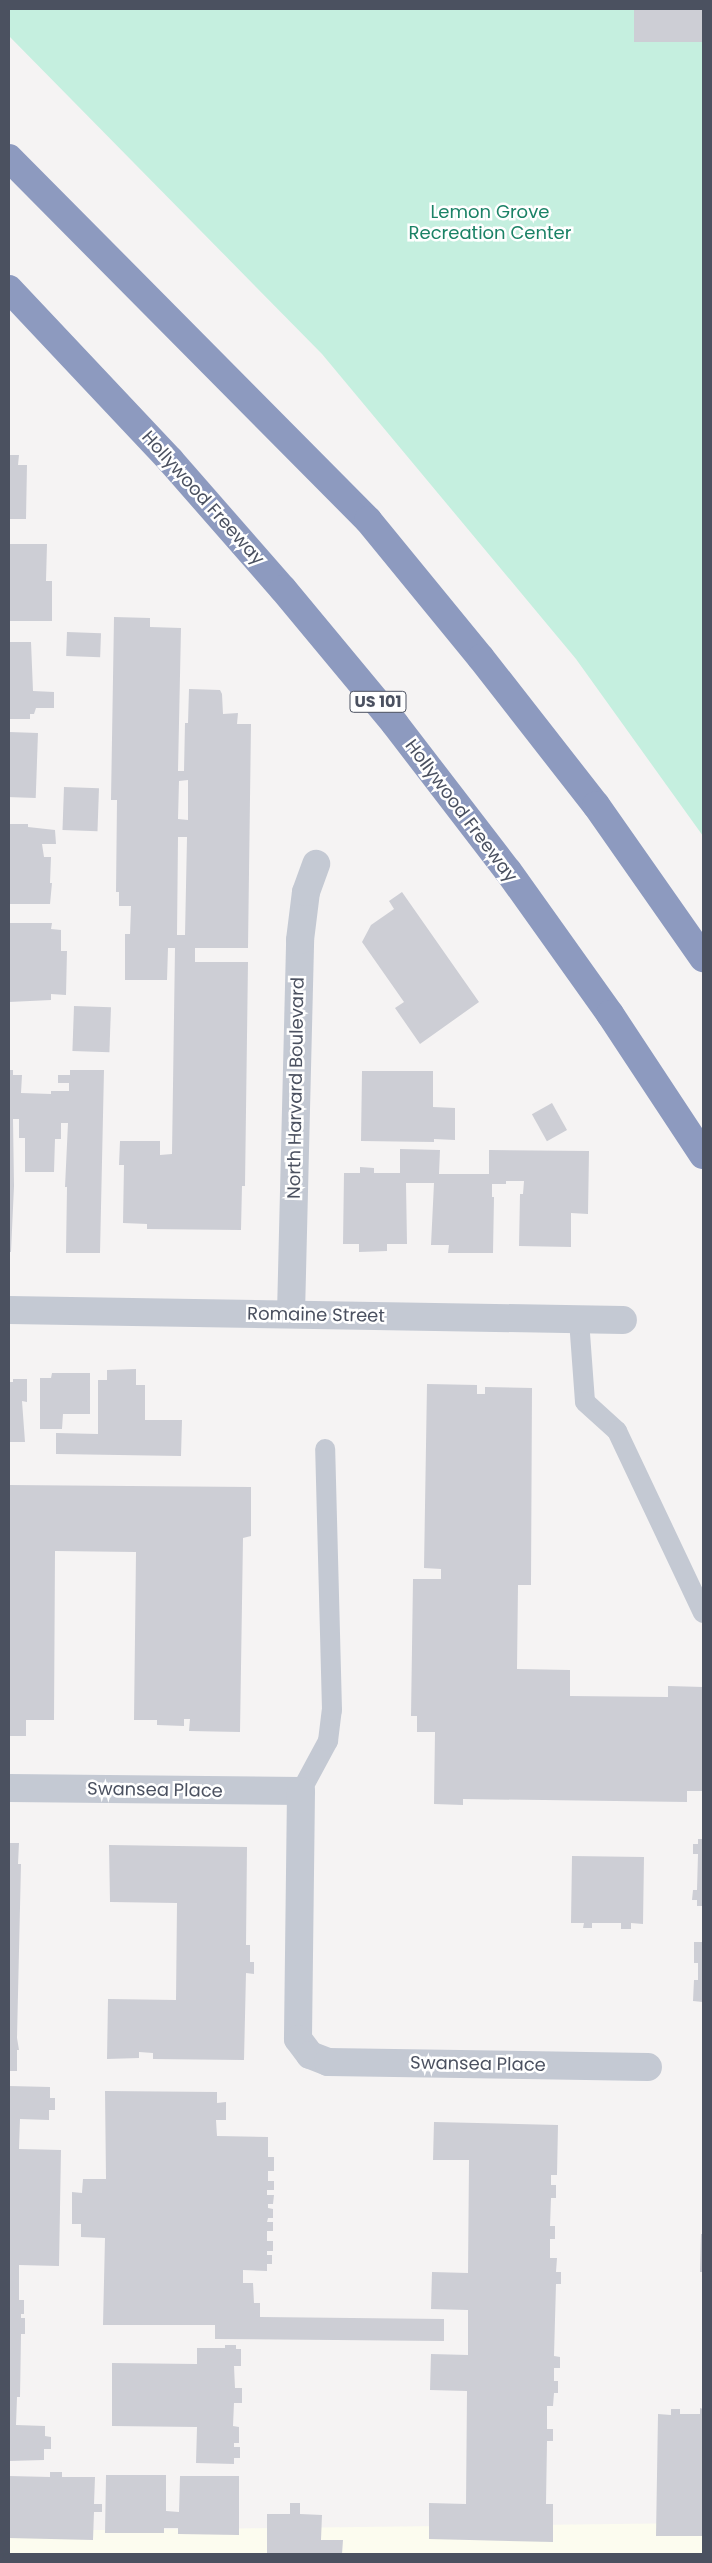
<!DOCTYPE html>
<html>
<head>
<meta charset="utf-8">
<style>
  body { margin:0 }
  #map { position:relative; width:712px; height:2563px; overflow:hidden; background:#f5f3f3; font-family:Poppins,sans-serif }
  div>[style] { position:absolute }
  .commercial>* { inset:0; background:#fcfcef }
  .green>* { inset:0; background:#c5efdf }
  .building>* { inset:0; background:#cdced5; transform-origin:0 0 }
  .lane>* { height:20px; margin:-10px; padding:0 10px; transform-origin:10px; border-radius:10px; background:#c4c9d3 }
  .street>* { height:28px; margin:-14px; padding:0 14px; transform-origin:14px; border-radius:14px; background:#c4c9d3 }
  .highway>* { height:28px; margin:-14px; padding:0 14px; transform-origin:14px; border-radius:14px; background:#8d9abf }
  span { translate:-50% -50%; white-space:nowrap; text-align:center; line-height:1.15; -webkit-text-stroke:5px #fff; paint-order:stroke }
  .shield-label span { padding:1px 4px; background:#fff; border:1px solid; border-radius:4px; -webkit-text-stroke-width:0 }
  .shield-label { font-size:16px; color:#4b5160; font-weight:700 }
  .park-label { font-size:18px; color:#1b8266 }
  .street-label { font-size:18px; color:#4b5160 }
  .frame { position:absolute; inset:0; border:10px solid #4b5160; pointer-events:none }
</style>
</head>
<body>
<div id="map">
  <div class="commercial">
    <div style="clip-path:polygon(703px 2523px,703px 2554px,9px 2554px,9px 2531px)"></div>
  </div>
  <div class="green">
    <div style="clip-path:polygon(9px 9px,703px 9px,703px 836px,576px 659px,322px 354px,9px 36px)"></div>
  </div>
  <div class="building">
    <div style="left:634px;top:9px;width:69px;height:33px"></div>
    <div style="clip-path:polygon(9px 455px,19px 455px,18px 465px,27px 465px,26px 519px,9px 519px)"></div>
    <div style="clip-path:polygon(9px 544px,47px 544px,46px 581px,52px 581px,52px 621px,9px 621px)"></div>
    <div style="clip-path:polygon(evenodd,114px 617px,150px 618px,150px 627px,181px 628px,178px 771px,184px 771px,185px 723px,188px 723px,189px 689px,220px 690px,222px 694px,223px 714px,238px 713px,237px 724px,251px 724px,248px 948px,195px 948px,195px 962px,248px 962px,245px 1186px,242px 1186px,241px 1230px,147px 1229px,147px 1224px,123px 1223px,124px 1165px,119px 1165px,120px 1141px,160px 1141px,160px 1155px,172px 1154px,175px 948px,168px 948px,167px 980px,125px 980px,125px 934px,130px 934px,131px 906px,119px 906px,119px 892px,116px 892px,117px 800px,111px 800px,114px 617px,188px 780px,188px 820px,178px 819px,179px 781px,188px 780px,114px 617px,178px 837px,187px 837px,185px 935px,177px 935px,178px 837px)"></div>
    <div style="left:67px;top:632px;width:34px;height:24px;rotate:2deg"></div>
    <div style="clip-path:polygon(9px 642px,31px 642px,33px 691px,54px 692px,54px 708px,36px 708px,34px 714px,30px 714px,30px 719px,9px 719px)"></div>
    <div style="left:9px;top:732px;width:29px;height:65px;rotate:2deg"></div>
    <div style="left:64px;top:787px;width:35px;height:43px;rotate:2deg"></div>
    <div style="clip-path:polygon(9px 824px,28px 824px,28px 827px,55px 830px,56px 844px,42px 844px,44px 857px,51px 857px,50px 883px,52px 883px,50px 904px,9px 904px)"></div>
    <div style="clip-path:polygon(402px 892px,479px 1002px,420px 1044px,395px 1008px,404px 1002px,362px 942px,371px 925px,394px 909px,389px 901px)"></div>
    <div style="clip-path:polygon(9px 923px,52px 923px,51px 929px,61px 930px,61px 951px,67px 951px,66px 995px,51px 994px,51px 1000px,9px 1002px)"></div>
    <div style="left:74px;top:1006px;width:37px;height:45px;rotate:2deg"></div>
    <div style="clip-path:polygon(9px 1070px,13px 1070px,13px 1075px,22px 1075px,21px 1093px,51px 1094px,51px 1091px,69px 1091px,69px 1083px,58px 1083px,58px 1075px,70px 1075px,70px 1070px,104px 1070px,100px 1253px,66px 1253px,67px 1187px,65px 1187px,68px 1123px,61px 1123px,61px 1139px,55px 1139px,54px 1172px,25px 1172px,25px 1138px,19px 1138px,19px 1119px,13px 1119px,14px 1186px,11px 1252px,9px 1252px)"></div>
    <div style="clip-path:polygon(362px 1071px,433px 1071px,433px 1107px,455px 1108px,455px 1140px,434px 1139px,434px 1142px,361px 1141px)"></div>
    <div style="left:552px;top:1103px;width:31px;height:23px;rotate:61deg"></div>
    <div style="clip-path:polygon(400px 1149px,440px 1150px,439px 1174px,489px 1174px,489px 1150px,589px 1151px,588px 1214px,571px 1213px,571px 1247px,519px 1246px,520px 1194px,523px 1194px,524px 1181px,506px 1181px,506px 1184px,492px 1184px,492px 1197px,494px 1197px,493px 1253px,448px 1253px,449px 1245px,431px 1245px,434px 1183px,406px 1183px,407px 1244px,387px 1244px,387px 1251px,359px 1252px,359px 1244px,343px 1244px,344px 1173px,360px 1173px,360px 1167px,374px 1168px,374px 1173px,400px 1173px)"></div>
    <div style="clip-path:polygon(136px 1369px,136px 1385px,145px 1385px,145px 1420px,182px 1420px,181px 1456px,56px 1454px,56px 1433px,98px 1434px,98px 1380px,107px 1380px,107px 1370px)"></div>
    <div style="clip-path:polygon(52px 1373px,90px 1373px,90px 1414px,63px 1414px,62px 1429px,40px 1429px,40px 1378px,51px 1378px)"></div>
    <div style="clip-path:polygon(13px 1379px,27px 1379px,27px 1402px,22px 1401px,25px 1442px,9px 1442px,9px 1382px,13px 1382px)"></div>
    <div style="clip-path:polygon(427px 1384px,477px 1385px,477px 1394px,485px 1394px,485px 1387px,532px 1388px,531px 1585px,518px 1585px,517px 1669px,570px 1670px,570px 1696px,668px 1697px,668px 1686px,703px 1687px,703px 1791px,687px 1791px,687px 1802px,463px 1799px,463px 1805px,434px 1804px,435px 1732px,417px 1732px,417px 1716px,411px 1716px,413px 1579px,441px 1579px,441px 1569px,424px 1568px)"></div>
    <div style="clip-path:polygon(9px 1485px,251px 1487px,251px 1536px,243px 1538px,240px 1732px,189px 1731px,190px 1719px,184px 1719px,184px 1726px,157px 1725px,157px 1720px,134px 1720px,136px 1552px,55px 1551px,54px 1720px,26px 1720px,26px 1736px,9px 1736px)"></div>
    <div style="clip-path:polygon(698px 1839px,703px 1839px,703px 1906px,697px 1906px,697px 1900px,692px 1900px,693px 1890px,697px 1890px,698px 1854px,693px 1854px,693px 1844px,698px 1844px)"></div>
    <div style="clip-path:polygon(9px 1843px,19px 1843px,18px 1864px,21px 1864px,17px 2038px,19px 2050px,17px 2050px,17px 2071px,9px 2071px)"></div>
    <div style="clip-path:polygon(109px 1845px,247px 1847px,246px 1945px,250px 1945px,250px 1962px,254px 1962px,254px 1974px,246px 1973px,244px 2060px,153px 2059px,153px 2053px,139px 2052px,139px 2058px,107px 2059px,108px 1999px,176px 2000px,177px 1903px,110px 1902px)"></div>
    <div style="clip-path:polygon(572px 1856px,644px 1857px,643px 1924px,631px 1923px,631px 1929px,621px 1929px,621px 1923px,592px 1923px,592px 1928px,583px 1928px,584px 1923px,571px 1923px)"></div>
    <div style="clip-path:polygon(694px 1942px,703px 1942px,703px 2002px,693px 2001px,694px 1980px,698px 1980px,698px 1963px,694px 1963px)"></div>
    <div style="clip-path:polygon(9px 2086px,50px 2087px,50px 2098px,55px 2098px,55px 2110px,49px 2110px,49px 2120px,20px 2119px,19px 2149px,61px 2150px,59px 2266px,19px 2265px,19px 2300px,24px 2300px,24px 2314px,21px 2314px,21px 2318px,25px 2318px,25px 2334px,21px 2334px,20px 2397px,17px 2397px,16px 2425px,45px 2426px,45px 2436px,51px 2437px,51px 2449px,44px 2449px,44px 2460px,9px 2461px)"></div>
    <div style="clip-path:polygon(105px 2091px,217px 2092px,217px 2103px,226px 2102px,226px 2120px,216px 2120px,217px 2136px,268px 2137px,268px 2157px,274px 2157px,274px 2171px,268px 2171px,268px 2181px,274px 2181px,274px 2190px,267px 2190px,267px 2195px,274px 2195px,273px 2204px,268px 2204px,268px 2208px,273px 2209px,273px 2218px,268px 2218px,267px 2222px,273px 2222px,273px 2231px,267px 2231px,267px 2241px,273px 2241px,273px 2251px,267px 2251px,267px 2255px,272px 2255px,272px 2264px,267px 2264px,267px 2271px,243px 2270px,243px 2283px,253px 2283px,254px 2303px,260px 2303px,260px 2317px,444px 2319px,444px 2341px,215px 2339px,215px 2325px,103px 2325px,105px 2238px,81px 2237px,81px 2224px,72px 2224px,72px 2192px,82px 2193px,83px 2179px,106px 2179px)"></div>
    <div style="clip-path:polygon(434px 2122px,558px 2125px,557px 2175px,551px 2175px,551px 2185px,556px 2185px,556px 2198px,551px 2198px,550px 2226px,555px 2226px,555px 2239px,550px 2239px,550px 2258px,557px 2258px,556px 2272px,561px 2272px,561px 2284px,556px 2284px,554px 2356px,560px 2357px,560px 2368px,554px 2368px,554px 2381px,558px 2381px,558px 2393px,554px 2393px,553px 2406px,547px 2406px,547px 2429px,553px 2429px,553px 2441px,547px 2441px,546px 2504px,553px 2504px,553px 2542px,429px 2539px,429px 2503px,466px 2504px,467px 2391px,430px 2390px,431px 2354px,468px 2355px,468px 2310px,431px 2309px,432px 2272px,468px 2273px,469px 2160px,433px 2160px)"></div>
    <div style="clip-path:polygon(701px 2234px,703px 2234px,703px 2272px,700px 2272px)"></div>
    <div style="clip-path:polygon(225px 2345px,236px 2345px,236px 2349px,241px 2349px,241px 2366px,234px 2366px,235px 2388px,242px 2388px,242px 2403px,234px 2403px,233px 2426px,239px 2427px,239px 2443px,234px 2443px,234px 2447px,240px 2447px,240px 2458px,234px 2458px,234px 2464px,196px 2463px,197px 2427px,112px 2426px,112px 2363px,197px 2364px,197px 2348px,225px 2348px)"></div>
    <div style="clip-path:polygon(700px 2408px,703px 2409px,703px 2536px,656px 2536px,658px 2414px,671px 2415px,671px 2409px,680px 2409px,680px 2414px,700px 2414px)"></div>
    <div style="clip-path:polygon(50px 2472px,62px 2472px,62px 2477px,95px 2477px,94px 2504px,102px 2504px,102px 2512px,94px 2512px,93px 2540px,9px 2538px,9px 2476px,50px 2477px)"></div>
    <div style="clip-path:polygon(106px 2475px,166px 2475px,166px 2511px,179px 2512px,180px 2476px,239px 2476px,239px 2535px,178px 2534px,178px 2528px,164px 2528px,164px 2533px,105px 2533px)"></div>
    <div style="clip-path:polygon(290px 2503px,300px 2503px,300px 2514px,322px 2515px,321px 2540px,343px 2540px,342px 2554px,267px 2554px,267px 2514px,290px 2514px)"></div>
  </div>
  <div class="lane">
    <div style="left:579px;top:1320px;width:82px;rotate:85.8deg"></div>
    <div style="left:585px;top:1402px;width:43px;rotate:42.2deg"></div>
    <div style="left:617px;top:1431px;width:201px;rotate:64.7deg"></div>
    <div style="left:301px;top:1791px;width:57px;rotate:-61.6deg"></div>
    <div style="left:328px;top:1741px;width:31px;rotate:-83deg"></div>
    <div style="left:332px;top:1710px;width:261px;rotate:-91.5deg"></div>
  </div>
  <div class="street">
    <div style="left:9px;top:1310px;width:614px;rotate:0.93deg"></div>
    <div style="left:291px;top:1314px;width:374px;rotate:-88.6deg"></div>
    <div style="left:300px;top:940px;width:48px;rotate:-82.9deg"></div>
    <div style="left:306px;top:892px;width:30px;rotate:-70deg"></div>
    <div style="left:9px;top:1788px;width:292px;rotate:0.6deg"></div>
    <div style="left:301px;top:1791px;width:248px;rotate:90.7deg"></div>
    <div style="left:298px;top:2039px;width:20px;rotate:53deg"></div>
    <div style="left:310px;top:2055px;width:19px;rotate:21deg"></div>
    <div style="left:328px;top:2062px;width:320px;rotate:0.9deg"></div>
  </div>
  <div class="highway">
    <div style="left:9px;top:158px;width:510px;rotate:45.24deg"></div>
    <div style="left:368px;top:520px;width:178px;rotate:50.7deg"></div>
    <div style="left:481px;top:658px;width:187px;rotate:52deg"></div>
    <div style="left:596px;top:805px;width:187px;rotate:55deg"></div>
    <div style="left:9px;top:289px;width:235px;rotate:46.7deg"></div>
    <div style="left:170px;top:460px;width:171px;rotate:48.8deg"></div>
    <div style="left:283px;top:589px;width:175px;rotate:50.3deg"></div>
    <div style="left:395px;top:724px;width:185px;rotate:52.5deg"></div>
    <div style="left:508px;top:871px;width:176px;rotate:54.5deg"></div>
    <div style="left:610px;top:1014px;width:169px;rotate:56.6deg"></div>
  </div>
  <div class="shield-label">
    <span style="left:378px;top:702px">US 101</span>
  </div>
  <div class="park-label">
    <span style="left:490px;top:223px">Lemon Grove<br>Recreation Center</span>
  </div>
  <div class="street-label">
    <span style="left:203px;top:498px;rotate:48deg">Hollywood Freeway</span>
    <span style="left:461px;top:811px;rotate:53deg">Hollywood Freeway</span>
    <span style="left:296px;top:1088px;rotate:-89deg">North Harvard Boulevard</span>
    <span style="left:316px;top:1315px;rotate:1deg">Romaine Street</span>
    <span style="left:155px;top:1790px;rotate:1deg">Swansea Place</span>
    <span style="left:478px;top:2064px;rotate:1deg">Swansea Place</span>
  </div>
  <div class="frame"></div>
</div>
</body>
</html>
